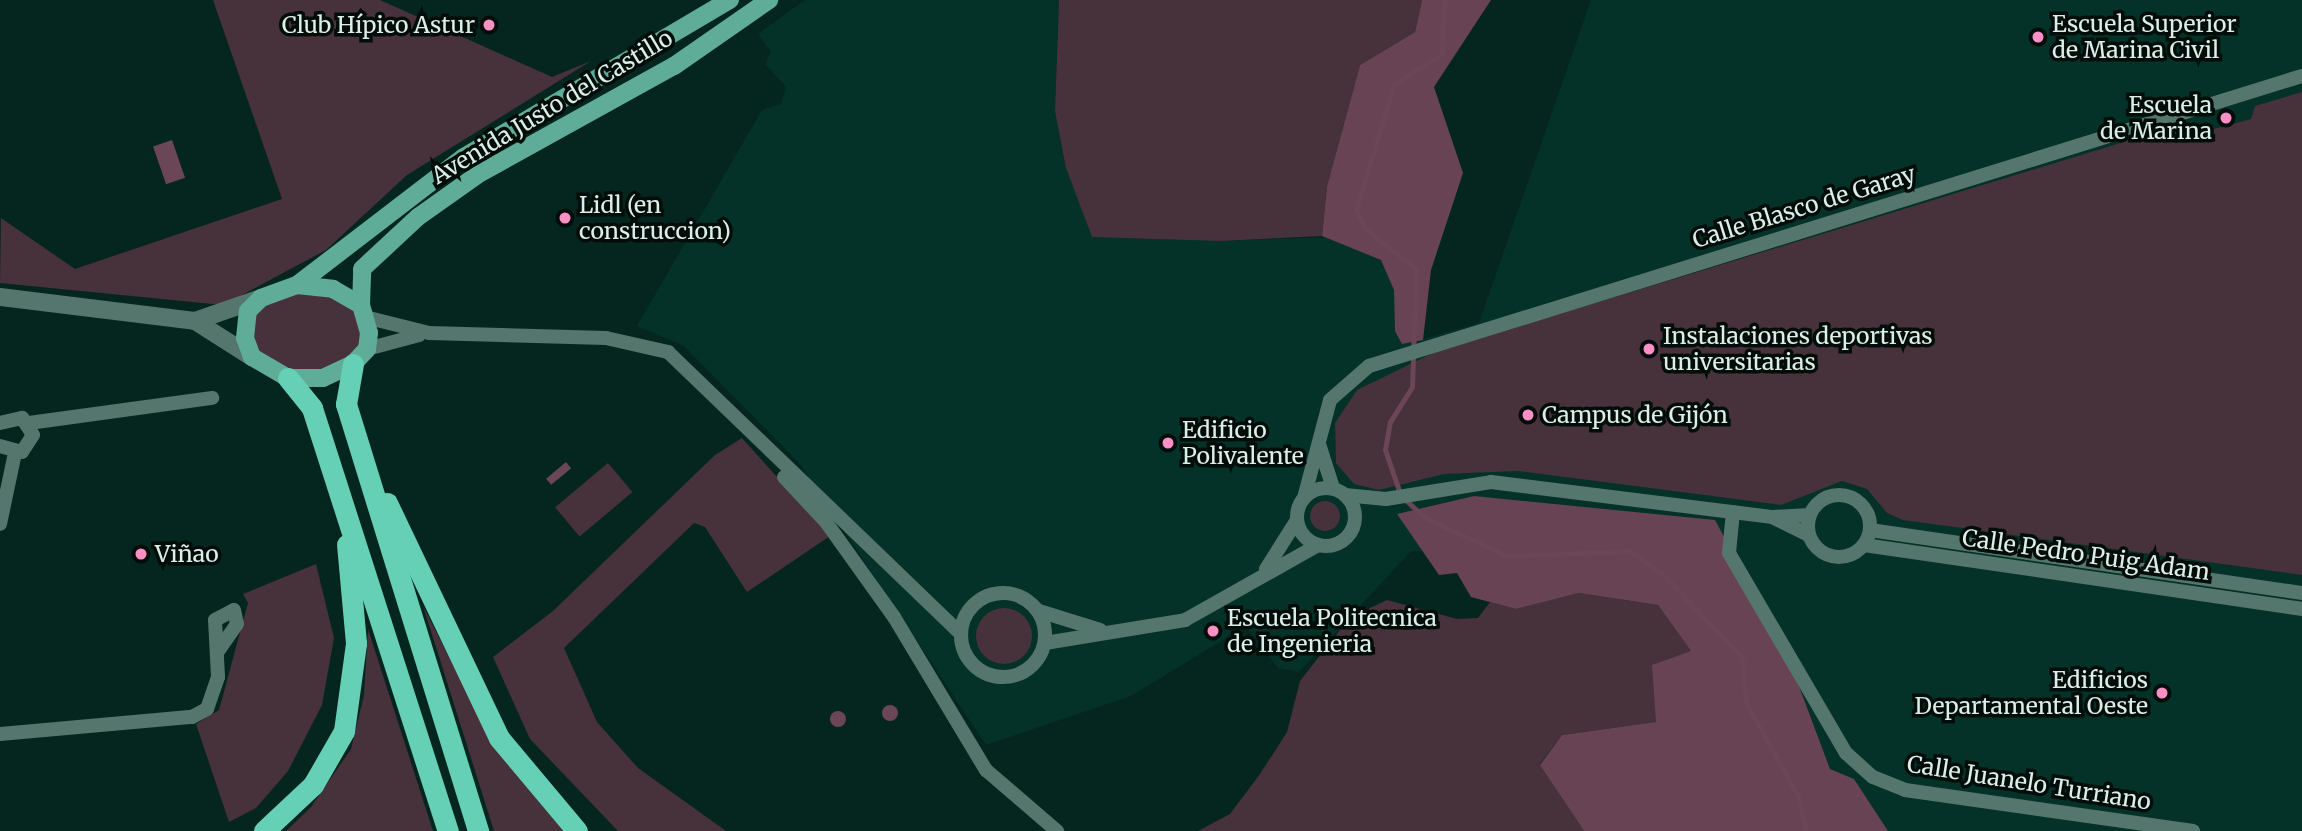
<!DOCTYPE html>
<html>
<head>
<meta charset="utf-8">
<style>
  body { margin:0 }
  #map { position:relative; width:2302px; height:831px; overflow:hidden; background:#05261f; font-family:Merriweather,serif }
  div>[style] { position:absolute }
  .built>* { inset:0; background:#043128 }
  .green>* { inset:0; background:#47313b; transform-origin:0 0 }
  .round { border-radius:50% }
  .forest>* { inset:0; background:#684354 }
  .water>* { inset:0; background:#6b4657; transform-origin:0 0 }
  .stream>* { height:4.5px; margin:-2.25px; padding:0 2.25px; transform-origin:2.25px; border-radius:2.25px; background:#6b4657 }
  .street>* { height:14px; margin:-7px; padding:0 7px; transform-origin:7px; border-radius:7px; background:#55766d }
  .street>.ring { margin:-7px; padding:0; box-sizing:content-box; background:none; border:14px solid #55766d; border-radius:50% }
  .secondary>* { height:18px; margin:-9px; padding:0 9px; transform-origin:9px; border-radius:9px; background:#55766d }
  .primary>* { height:18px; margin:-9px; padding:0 9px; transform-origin:9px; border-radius:9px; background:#5fac99 }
  .highway>* { height:21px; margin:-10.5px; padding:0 10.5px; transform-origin:10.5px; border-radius:10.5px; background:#65d0b6 }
  .dots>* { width:19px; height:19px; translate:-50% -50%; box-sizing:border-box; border:4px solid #020d09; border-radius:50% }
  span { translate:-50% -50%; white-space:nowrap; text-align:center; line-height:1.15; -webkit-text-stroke:7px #020d09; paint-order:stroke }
  .poi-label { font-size:23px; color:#dceee8 }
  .left { translate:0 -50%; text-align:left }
  .right { translate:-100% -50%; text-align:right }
  .street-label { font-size:23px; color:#dceee8 }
</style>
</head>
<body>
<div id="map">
  <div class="built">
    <div style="clip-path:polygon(805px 0,1059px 0,1055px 111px,1221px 241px,1352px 236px,1409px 261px,1409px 343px,1479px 323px,1591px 0,2302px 0,2302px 831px,1829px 831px,1764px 712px,1628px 726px,1488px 554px,1411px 551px,1299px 672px,1278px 668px,1246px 626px,1131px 696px,986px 745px,799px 463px,684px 346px,637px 326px,762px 110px,781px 104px,786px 87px,765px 64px,771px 52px,758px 34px)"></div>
  </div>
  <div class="green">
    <div style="clip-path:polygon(213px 0,380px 0,552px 77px,591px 61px,407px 175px,326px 250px,223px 305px,0 283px,1px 218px,75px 269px,282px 199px)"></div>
    <div style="clip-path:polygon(1059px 0,1422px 0,1415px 32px,1360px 65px,1327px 186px,1322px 236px,1221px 241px,1092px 237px,1066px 168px,1055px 111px)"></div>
    <div style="clip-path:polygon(2302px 92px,2302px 575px,1903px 520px,1887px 513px,1867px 489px,1842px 481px,1781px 505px,1518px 471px,1444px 474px,1379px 490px,1354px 484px,1336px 463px,1335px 423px,1357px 390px,1435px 352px,2186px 123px,2203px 132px,2251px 119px,2255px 106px)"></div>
    <div style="clip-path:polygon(314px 286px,369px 318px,353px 364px,288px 378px,252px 357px,248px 311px)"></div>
    <div style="clip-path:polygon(742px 438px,830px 536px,747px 592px,705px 527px,694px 523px,564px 648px,597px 722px,638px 768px,726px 831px,618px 831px,530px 739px,493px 657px,553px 611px,715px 455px)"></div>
    <div style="left:608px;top:463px;width:38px;height:69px;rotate:50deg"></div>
    <div class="round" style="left:1310px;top:501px;width:30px;height:30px"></div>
    <div style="clip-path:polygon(316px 564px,334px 638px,322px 705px,288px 771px,256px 808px,229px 822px,196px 724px,219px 710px,248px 603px,243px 594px)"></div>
    <div style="clip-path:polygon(1579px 593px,1658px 605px,1692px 652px,1657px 722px,1562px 735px,1540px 764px,1584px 831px,1198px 831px,1230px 814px,1260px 774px,1287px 732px,1300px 681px,1340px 630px,1370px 608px,1387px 600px,1457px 619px,1478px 618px,1490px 602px,1516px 609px)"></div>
    <div style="clip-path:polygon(423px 606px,493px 743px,567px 831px,494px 831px)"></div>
    <div class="round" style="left:976px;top:608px;width:56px;height:56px"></div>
    <div style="clip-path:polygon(368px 629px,433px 831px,286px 831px,311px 807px,351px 749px,364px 695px)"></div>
  </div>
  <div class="forest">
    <div style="clip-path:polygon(1422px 0,1491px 0,1434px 87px,1463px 173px,1431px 270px,1423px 340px,1402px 344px,1395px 331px,1394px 290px,1381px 260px,1322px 236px,1327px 186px,1360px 65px,1415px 32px)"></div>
    <div style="clip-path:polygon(1474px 496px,1715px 520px,1785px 649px,1830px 769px,1854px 779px,1888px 831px,1584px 831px,1540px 765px,1562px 735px,1656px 722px,1652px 665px,1691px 651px,1658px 605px,1579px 593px,1516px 609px,1471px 597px,1457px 573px,1439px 575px,1397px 514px)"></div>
  </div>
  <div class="water">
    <div style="left:172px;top:140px;width:40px;height:20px;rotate:71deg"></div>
    <div style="left:566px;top:462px;width:8px;height:26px;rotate:50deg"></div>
    <div class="round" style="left:882px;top:705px;width:16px;height:16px"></div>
    <div class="round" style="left:830px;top:711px;width:16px;height:16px"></div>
  </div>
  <div class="stream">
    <div style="left:1400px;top:494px;width:46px;rotate:-108.8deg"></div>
    <div style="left:1385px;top:450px;width:28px;rotate:-80deg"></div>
    <div style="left:1390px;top:422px;width:41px;rotate:-57.8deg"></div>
    <div style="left:1412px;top:387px;width:118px;rotate:-88.1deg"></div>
    <div style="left:1416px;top:269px;width:65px;rotate:-141.9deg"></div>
    <div style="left:1365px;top:229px;width:21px;rotate:-115deg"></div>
    <div style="left:1356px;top:210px;width:131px;rotate:-73.1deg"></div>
    <div style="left:1394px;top:85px;width:57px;rotate:-32.9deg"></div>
    <div style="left:1442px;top:54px;width:54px;rotate:-87.9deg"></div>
    <div style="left:1406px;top:500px;width:23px;rotate:43deg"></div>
    <div style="left:1423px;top:516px;width:92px;rotate:25.7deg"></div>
    <div style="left:1506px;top:556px;width:125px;rotate:-2.3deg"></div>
    <div style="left:1631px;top:551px;width:44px;rotate:36.6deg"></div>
    <div style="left:1666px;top:577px;width:110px;rotate:46.5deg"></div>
    <div style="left:1742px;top:657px;width:47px;rotate:83.9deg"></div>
    <div style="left:1747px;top:704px;width:107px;rotate:60.8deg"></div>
    <div style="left:1799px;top:797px;width:35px;rotate:78deg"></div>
  </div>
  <div class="street">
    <div style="left:369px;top:318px;width:62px;rotate:14deg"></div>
    <div style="left:429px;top:333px;width:177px;rotate:1.6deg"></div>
    <div style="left:606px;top:338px;width:64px;rotate:12.7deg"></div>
    <div style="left:668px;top:352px;width:407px;rotate:43.9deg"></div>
    <div style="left:367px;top:349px;width:54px;rotate:-15.1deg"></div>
    <div style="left:0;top:423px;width:23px;rotate:-13deg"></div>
    <div style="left:22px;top:418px;width:20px;rotate:57deg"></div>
    <div style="left:33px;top:435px;width:20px;rotate:123deg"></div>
    <div style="left:22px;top:452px;width:23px;rotate:-165deg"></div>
    <div style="left:29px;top:423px;width:185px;rotate:-7.8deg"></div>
    <div style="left:1319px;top:444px;width:46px;rotate:72.3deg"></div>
    <div style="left:784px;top:477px;width:62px;rotate:47deg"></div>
    <div style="left:826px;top:522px;width:117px;rotate:54.4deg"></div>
    <div style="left:894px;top:617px;width:179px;rotate:59deg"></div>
    <div style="left:986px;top:770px;width:94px;rotate:40.7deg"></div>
    <div class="ring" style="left:1297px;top:488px;width:44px;height:44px"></div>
    <div style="left:1345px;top:495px;width:41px;rotate:5.6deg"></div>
    <div style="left:1386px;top:499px;width:106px;rotate:-9.2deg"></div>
    <div style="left:1491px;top:482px;width:284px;rotate:7.1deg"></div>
    <div style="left:1773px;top:517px;width:37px;rotate:-3deg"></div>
    <div class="ring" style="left:1808px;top:495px;width:48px;height:48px"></div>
    <div style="left:1304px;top:498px;width:101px;rotate:-75.1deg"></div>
    <div style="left:1330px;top:400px;width:52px;rotate:-41.1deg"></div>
    <div style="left:1369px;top:366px;width:977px;rotate:-17.27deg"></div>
    <div style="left:1733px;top:512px;width:41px;rotate:95.6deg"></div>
    <div style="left:1729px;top:553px;width:232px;rotate:59.7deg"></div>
    <div style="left:1846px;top:753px;width:36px;rotate:42deg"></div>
    <div style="left:1873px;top:777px;width:35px;rotate:22deg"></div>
    <div style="left:1905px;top:790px;width:291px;rotate:8.1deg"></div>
    <div style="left:1774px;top:518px;width:39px;rotate:26deg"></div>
    <div style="left:0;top:524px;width:73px;rotate:-78.1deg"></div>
    <div style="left:1870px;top:530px;width:437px;rotate:8.3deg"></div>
    <div style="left:1864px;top:545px;width:443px;rotate:8.3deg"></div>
    <div style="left:1266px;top:569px;width:58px;rotate:-57.7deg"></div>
    <div class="ring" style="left:961px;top:593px;width:70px;height:70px"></div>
    <div style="left:1039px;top:611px;width:64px;rotate:17.3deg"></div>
    <div style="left:1045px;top:643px;width:142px;rotate:-9.3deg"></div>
    <div style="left:1185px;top:620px;width:153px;rotate:-29.4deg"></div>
    <div style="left:0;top:734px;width:193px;rotate:-5.1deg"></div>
    <div style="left:192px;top:717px;width:17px;rotate:-28deg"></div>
    <div style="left:207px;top:709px;width:34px;rotate:-71deg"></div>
    <div style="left:218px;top:677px;width:57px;rotate:-93deg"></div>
    <div style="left:215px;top:620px;width:21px;rotate:-28deg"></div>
    <div style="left:234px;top:610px;width:14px;rotate:78deg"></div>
    <div style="left:237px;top:624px;width:32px;rotate:125deg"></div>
  </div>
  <div class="secondary">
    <div style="left:0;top:297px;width:196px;rotate:7deg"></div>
    <div style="left:195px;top:321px;width:67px;rotate:32.3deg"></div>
    <div style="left:195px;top:321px;width:70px;rotate:-19.2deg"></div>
  </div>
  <div class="primary">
    <div style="left:297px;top:285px;width:210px;rotate:-37.5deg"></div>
    <div style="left:464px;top:157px;width:309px;rotate:-30.6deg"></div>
    <div style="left:297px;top:285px;width:36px;rotate:6deg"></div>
    <div style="left:333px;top:289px;width:32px;rotate:30deg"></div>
    <div style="left:361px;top:305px;width:29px;rotate:74deg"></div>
    <div style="left:369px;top:333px;width:16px;rotate:97deg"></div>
    <div style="left:367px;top:349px;width:21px;rotate:133deg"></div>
    <div style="left:353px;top:364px;width:33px;rotate:155deg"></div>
    <div style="left:323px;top:378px;width:35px;rotate:180deg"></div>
    <div style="left:288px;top:378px;width:42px;rotate:-149.7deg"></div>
    <div style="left:252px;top:357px;width:20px;rotate:-110deg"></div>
    <div style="left:245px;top:338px;width:27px;rotate:-84deg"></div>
    <div style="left:248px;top:311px;width:18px;rotate:-45deg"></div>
    <div style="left:261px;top:298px;width:38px;rotate:-20deg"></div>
    <div style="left:361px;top:305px;width:36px;rotate:-88deg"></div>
    <div style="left:362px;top:269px;width:76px;rotate:-42.9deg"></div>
    <div style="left:418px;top:217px;width:72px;rotate:-35.4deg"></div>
    <div style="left:477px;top:175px;width:225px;rotate:-29deg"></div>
    <div style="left:674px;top:66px;width:116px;rotate:-34.8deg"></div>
  </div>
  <div class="highway">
    <div style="left:353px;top:364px;width:41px;rotate:99.9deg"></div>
    <div style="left:346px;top:404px;width:447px;rotate:72.8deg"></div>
    <div style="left:288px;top:378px;width:38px;rotate:51deg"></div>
    <div style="left:312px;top:408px;width:444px;rotate:72.2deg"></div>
    <div style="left:387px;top:503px;width:260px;rotate:64.5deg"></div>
    <div style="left:499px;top:738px;width:121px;rotate:50deg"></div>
    <div style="left:264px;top:831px;width:67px;rotate:-43.2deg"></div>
    <div style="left:313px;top:785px;width:62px;rotate:-60.1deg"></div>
    <div style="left:344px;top:731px;width:89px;rotate:-82.2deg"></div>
    <div style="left:356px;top:643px;width:99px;rotate:-95.2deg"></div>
  </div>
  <div class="dots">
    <div style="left:489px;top:25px;background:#fc8fc3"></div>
    <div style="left:2038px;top:37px;background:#fc8fc3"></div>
    <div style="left:2226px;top:118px;background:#fc8fc3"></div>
    <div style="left:565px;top:218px;background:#fc8fc3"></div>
    <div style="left:1649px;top:349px;background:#fc8fc3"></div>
    <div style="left:1528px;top:415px;background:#fc8fc3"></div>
    <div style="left:1168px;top:443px;background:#fc8fc3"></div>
    <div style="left:141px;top:554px;background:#fc8fc3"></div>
    <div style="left:1213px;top:631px;background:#fc8fc3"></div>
    <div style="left:2162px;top:693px;background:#fc8fc3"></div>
  </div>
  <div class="poi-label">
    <span class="left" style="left:2052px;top:37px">Escuela Superior<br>de Marina Civil</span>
    <span class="right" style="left:475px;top:25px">Club Hípico Astur</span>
    <span class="right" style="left:2212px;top:118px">Escuela<br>de Marina</span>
    <span class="left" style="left:579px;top:218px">Lidl (en<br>construccion)</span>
    <span class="left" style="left:1663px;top:349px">Instalaciones deportivas<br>universitarias</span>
    <span class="left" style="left:1542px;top:415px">Campus de Gijón</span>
    <span class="left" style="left:1182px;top:443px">Edificio<br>Polivalente</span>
    <span class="left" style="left:155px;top:554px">Viñao</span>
    <span class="left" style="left:1227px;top:631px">Escuela Politecnica<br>de Ingenieria</span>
    <span class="right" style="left:2148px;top:693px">Edificios<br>Departamental Oeste</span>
  </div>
  <div class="street-label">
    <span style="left:552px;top:107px;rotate:-31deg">Avenida Justo del Castillo</span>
    <span style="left:1804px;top:207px;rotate:-17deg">Calle Blasco de Garay</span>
    <span style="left:2086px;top:555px;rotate:8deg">Calle Pedro Puig Adam</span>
    <span style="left:2029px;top:783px;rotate:9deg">Calle Juanelo Turriano</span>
  </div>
</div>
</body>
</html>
